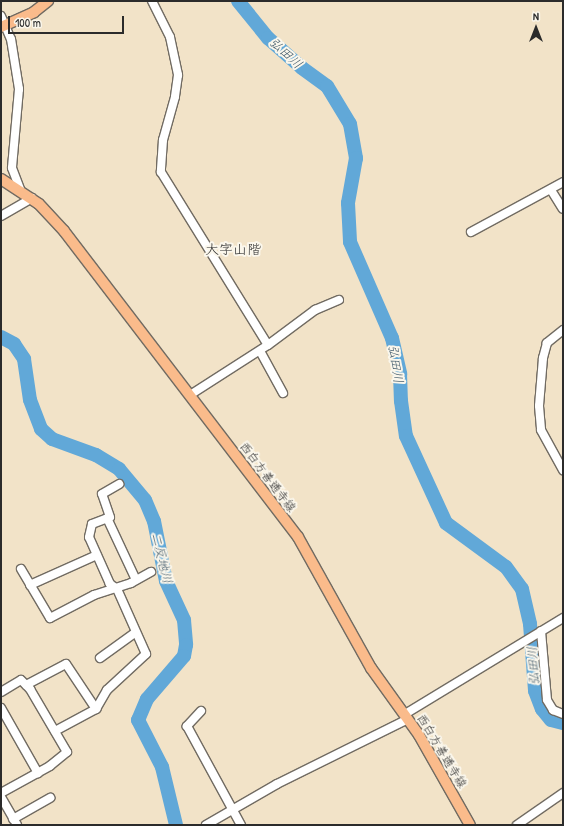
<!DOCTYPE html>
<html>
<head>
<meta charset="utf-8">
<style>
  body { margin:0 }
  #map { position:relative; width:564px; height:826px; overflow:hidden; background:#f2e3c8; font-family:"Patrick Hand","Klee One",sans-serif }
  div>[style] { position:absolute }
  .river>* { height:14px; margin:-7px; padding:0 7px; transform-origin:7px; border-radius:7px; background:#61a8d8 }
  .roads { filter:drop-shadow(1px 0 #716b62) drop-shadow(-1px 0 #716b62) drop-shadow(0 1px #716b62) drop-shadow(0 -1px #716b62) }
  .minor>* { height:8px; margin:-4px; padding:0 4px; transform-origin:4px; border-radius:4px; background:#fff }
  .major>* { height:10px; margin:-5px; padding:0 5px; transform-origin:5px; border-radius:5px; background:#fabb8b }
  span { translate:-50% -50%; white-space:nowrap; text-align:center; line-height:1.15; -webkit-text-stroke:4px #fbf7ec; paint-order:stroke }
  .street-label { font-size:12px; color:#2b2b2b }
  .water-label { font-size:13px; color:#3e5768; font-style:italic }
  .quarter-label { font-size:14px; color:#2b2b2b }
  .frame { position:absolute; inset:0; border:2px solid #2b2b2b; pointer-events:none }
  .north { position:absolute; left:516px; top:8px; width:40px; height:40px; -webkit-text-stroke:3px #fbf7ec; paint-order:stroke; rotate:0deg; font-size:11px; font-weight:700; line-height:16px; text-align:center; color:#2b2b2b }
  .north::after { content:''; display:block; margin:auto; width:14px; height:18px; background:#2b2b2b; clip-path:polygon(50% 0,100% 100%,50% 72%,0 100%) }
  .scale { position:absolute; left:8px; top:16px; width:116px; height:18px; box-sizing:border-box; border:2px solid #2b2b2b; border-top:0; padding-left:5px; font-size:12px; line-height:14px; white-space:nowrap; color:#2b2b2b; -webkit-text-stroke:3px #fbf7ec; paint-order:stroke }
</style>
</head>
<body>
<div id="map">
  <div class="river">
    <div style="left:238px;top:1px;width:48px;rotate:51deg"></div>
    <div style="left:268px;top:38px;width:45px;rotate:41.4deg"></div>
    <div style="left:302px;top:68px;width:31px;rotate:36deg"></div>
    <div style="left:327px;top:86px;width:44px;rotate:58.8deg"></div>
    <div style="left:350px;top:124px;width:35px;rotate:80deg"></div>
    <div style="left:356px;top:158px;width:46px;rotate:100.1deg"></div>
    <div style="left:348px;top:203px;width:39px;rotate:87deg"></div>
    <div style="left:350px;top:242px;width:105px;rotate:66.4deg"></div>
    <div style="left:392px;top:338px;width:37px;rotate:77deg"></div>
    <div style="left:400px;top:374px;width:27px;rotate:88deg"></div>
    <div style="left:401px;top:401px;width:35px;rotate:82deg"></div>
    <div style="left:406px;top:436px;width:96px;rotate:65.3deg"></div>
    <div style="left:446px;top:523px;width:74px;rotate:36.3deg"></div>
    <div style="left:506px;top:567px;width:27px;rotate:54deg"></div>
    <div style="left:522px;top:589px;width:36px;rotate:77deg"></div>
    <div style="left:530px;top:624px;width:67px;rotate:85.7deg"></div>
    <div style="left:535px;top:691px;width:19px;rotate:69deg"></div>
    <div style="left:542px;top:709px;width:14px;rotate:51deg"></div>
    <div style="left:551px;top:720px;width:12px;rotate:14deg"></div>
    <div style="left:1px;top:337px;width:15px;rotate:28deg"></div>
    <div style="left:14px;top:344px;width:18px;rotate:56deg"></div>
    <div style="left:24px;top:359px;width:41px;rotate:81.7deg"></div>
    <div style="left:30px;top:400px;width:31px;rotate:69deg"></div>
    <div style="left:41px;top:429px;width:15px;rotate:42deg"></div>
    <div style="left:52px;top:439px;width:47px;rotate:20deg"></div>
    <div style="left:96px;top:455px;width:27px;rotate:31deg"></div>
    <div style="left:119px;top:469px;width:40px;rotate:50deg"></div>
    <div style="left:145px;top:500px;width:23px;rotate:67deg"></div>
    <div style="left:154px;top:521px;width:61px;rotate:78.7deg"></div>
    <div style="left:166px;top:581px;width:43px;rotate:65.2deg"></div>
    <div style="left:184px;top:620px;width:25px;rotate:85deg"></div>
    <div style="left:186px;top:645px;width:11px;rotate:100deg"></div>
    <div style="left:184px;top:656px;width:57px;rotate:130.7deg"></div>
    <div style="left:147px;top:699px;width:23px;rotate:113deg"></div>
    <div style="left:138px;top:720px;width:53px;rotate:62.9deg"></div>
    <div style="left:162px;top:767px;width:60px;rotate:76.4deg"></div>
  </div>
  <div class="roads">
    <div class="minor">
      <div style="left:152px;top:1px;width:40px;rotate:63.4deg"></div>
      <div style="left:170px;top:37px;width:39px;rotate:78deg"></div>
      <div style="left:178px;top:75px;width:22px;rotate:98deg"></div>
      <div style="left:175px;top:97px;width:45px;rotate:105.6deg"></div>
      <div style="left:163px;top:140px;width:32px;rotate:94deg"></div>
      <div style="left:161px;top:172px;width:203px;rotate:58.3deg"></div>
      <div style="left:1px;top:16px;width:25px;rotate:67deg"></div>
      <div style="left:11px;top:39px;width:51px;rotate:80.9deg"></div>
      <div style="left:19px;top:89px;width:79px;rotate:95.1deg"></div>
      <div style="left:12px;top:168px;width:25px;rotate:69deg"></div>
      <div style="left:551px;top:190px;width:22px;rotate:58deg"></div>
      <div style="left:1px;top:216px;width:36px;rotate:-30deg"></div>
      <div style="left:471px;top:232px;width:105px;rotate:-28.5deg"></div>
      <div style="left:563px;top:330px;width:21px;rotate:141deg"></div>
      <div style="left:547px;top:343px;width:16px;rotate:105deg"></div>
      <div style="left:543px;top:358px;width:48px;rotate:94.8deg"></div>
      <div style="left:539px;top:406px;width:24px;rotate:85deg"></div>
      <div style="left:541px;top:430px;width:46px;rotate:61.2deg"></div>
      <div style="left:260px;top:351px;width:48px;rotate:61.3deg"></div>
      <div style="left:190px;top:395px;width:93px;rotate:-32.7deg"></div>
      <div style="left:268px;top:345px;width:59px;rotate:-36.7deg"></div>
      <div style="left:315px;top:310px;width:26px;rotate:-23deg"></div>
      <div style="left:107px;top:518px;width:68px;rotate:64.9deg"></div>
      <div style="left:21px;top:569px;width:57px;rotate:59.4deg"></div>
      <div style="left:50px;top:618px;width:50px;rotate:-27.6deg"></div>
      <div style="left:94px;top:595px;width:39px;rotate:-18deg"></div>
      <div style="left:131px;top:583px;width:23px;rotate:-29deg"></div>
      <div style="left:30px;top:585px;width:73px;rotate:-24.1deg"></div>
      <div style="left:541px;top:631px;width:69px;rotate:85deg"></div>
      <div style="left:547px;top:700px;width:12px;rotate:59deg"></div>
      <div style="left:553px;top:710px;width:11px;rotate:22deg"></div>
      <div style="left:100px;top:658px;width:44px;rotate:-35.8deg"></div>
      <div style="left:26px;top:685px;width:45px;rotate:-27.7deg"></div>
      <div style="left:66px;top:664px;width:54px;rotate:56.3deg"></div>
      <div style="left:1px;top:692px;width:23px;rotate:-31deg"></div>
      <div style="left:21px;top:680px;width:13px;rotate:45deg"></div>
      <div style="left:30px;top:689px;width:73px;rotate:59.6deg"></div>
      <div style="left:67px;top:752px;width:22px;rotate:141deg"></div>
      <div style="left:50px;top:766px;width:56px;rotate:151.1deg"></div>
      <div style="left:1px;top:708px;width:75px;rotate:60.4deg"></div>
      <div style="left:201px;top:711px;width:21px;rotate:133deg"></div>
      <div style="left:187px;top:726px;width:113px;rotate:61.4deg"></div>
      <div style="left:405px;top:714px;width:185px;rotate:-31.3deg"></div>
      <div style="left:55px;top:731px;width:47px;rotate:-28.2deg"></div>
      <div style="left:96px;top:709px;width:22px;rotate:-60deg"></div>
      <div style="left:107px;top:690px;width:53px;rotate:-42.7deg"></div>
      <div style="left:146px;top:654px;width:71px;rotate:-114deg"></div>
      <div style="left:117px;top:589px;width:9px;rotate:-144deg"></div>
      <div style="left:110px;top:584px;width:51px;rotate:-114.1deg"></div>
      <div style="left:89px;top:537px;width:13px;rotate:-77deg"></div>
      <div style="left:92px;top:524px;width:19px;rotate:-21deg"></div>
      <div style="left:110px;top:517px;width:24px;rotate:-109deg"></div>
      <div style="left:102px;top:494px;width:20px;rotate:-30deg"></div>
      <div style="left:1px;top:797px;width:32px;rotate:60deg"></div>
      <div style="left:13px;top:819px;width:43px;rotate:-29.6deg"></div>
      <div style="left:206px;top:825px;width:82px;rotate:-30deg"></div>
      <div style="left:277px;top:784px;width:146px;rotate:-26.4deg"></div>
      <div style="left:517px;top:825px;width:56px;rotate:-34.8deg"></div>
    </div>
    <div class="major">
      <div style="left:1px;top:27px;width:36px;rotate:-24deg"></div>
      <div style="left:34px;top:12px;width:18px;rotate:-38deg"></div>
      <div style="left:1px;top:179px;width:45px;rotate:33.3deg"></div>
      <div style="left:39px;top:204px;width:37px;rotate:47deg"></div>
      <div style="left:64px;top:231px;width:385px;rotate:52.6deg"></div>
      <div style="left:298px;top:537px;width:150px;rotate:60.9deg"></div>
      <div style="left:371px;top:668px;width:82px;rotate:54.4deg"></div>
      <div style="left:419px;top:735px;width:103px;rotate:60.5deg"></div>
    </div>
  </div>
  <div class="street-label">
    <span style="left:268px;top:477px;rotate:53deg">西白方善通寺線</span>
    <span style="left:442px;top:751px;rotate:59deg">西白方善通寺線</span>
  </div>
  <div class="water-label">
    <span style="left:286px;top:53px;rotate:42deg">弘田川</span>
    <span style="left:396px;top:364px;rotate:81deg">弘田川</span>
    <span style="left:162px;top:558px;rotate:76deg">二反地川</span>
    <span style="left:533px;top:666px;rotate:-94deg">弘田川</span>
  </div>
  <div class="quarter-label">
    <span style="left:233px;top:249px">大字山階</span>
  </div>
  <div class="frame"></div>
  <div class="north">N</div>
  <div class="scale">100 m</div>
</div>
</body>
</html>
